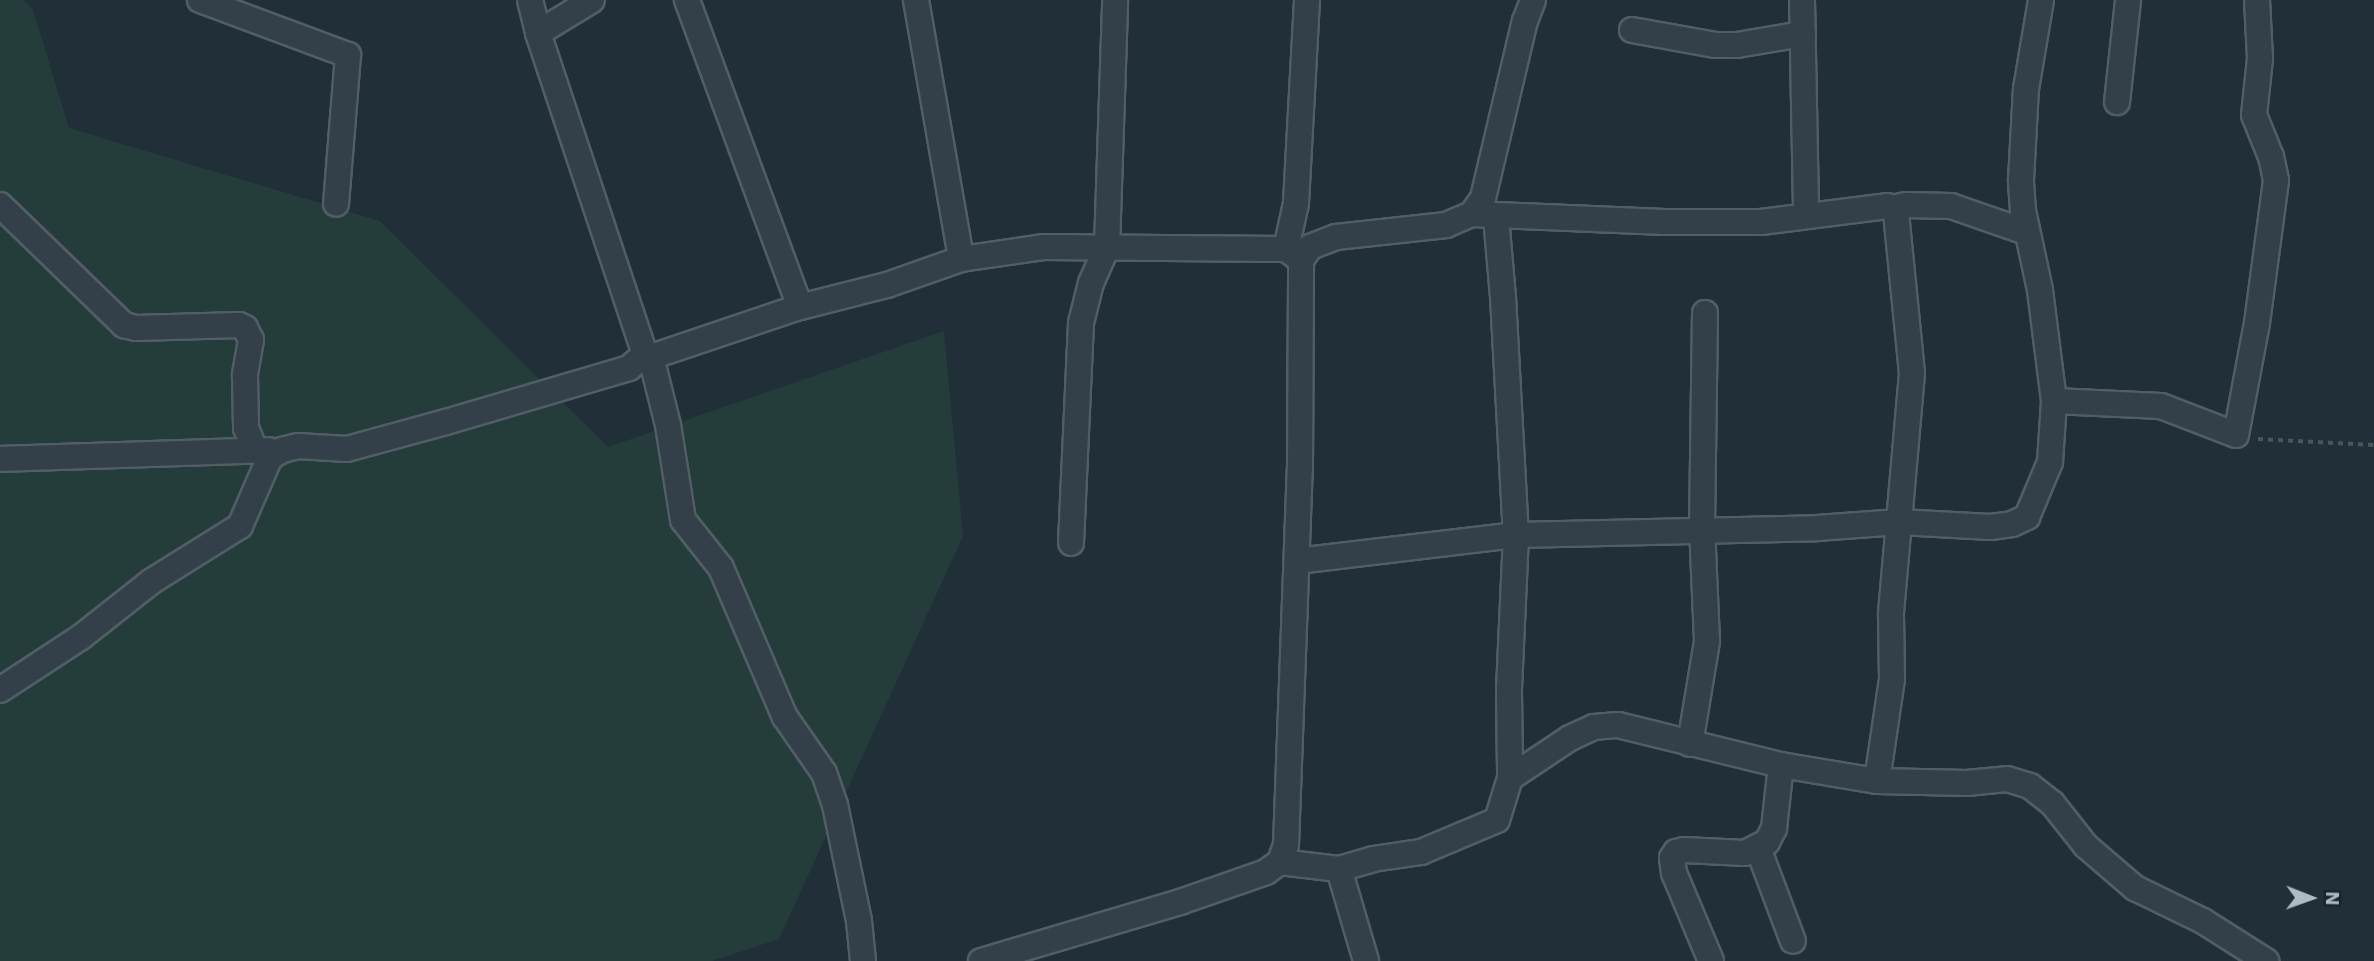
<!DOCTYPE html>
<html>
<head>
<meta charset="utf-8">
<style>
  body { margin:0 }
  #map { position:relative; width:2374px; height:961px; overflow:hidden; background:#202f38; font-family:"Work Sans",sans-serif }
  div>[style] { position:absolute }
  .green>* { inset:0; background:#253d3a }
  .path>* { height:3.5px; margin-top:-1.75px; transform-origin:0; background:repeating-linear-gradient(90deg,#435a58 0 5px,transparent 0 10px) }
  .roads { filter:drop-shadow(2px 0 #515e66) drop-shadow(-2px 0 #515e66) drop-shadow(0 2px #515e66) drop-shadow(0 -2px #515e66) }
  .minor>* { height:24px; margin:-12px; padding:0 12px; transform-origin:12px; border-radius:12px; background:#334049 }
  span { translate:-50% -50%; white-space:nowrap; text-align:center; line-height:1.15; -webkit-text-stroke:5px #19252d; paint-order:stroke }
  .north { position:absolute; left:2276px; top:863px; width:70px; height:70px; -webkit-text-stroke:5px #19252d; paint-order:stroke; rotate:91deg; font-size:19px; font-weight:700; line-height:28px; text-align:center; color:#aebbc5 }
  .north::after { content:''; display:block; margin:auto; width:24px; height:32px; background:#aebbc5; clip-path:polygon(50% 0,100% 100%,50% 72%,0 100%) }
</style>
</head>
<body>
<div id="map">
  <div class="green">
    <div style="clip-path:polygon(0 0,24px 0,33px 10px,69px 128px,380px 221px,608px 447px,944px 331px,963px 536px,779px 939px,712px 961px,0 961px)"></div>
  </div>
  <div class="path">
    <div style="left:2258px;top:439px;width:116px;rotate:3deg"></div>
  </div>
  <div class="roads">
    <div class="minor">
      <div style="left:200px;top:0;width:158px;rotate:20.4deg"></div>
      <div style="left:348px;top:55px;width:149px;rotate:94.6deg"></div>
      <div style="left:530px;top:0;width:34px;rotate:76deg"></div>
      <div style="left:538px;top:33px;width:338px;rotate:71.6deg"></div>
      <div style="left:687px;top:0;width:327px;rotate:69.8deg"></div>
      <div style="left:916px;top:0;width:263px;rotate:80.1deg"></div>
      <div style="left:1802px;top:0;width:216px;rotate:88.9deg"></div>
      <div style="left:1632px;top:30px;width:84px;rotate:10.2deg"></div>
      <div style="left:1715px;top:45px;width:22px"></div>
      <div style="left:1737px;top:45px;width:67px;rotate:-9.5deg"></div>
      <div style="left:538px;top:33px;width:63px;rotate:-31.4deg"></div>
      <div style="left:2117px;top:102px;width:103px;rotate:-83.8deg"></div>
      <div style="left:0;top:205px;width:173px;rotate:44.1deg"></div>
      <div style="left:124px;top:325px;width:12px;rotate:14deg"></div>
      <div style="left:136px;top:328px;width:103px;rotate:-1.7deg"></div>
      <div style="left:239px;top:325px;width:7px;rotate:27deg"></div>
      <div style="left:245px;top:328px;width:13px;rotate:63deg"></div>
      <div style="left:251px;top:340px;width:36px;rotate:100deg"></div>
      <div style="left:245px;top:375px;width:53px;rotate:88.9deg"></div>
      <div style="left:246px;top:428px;width:24px;rotate:68deg"></div>
      <div style="left:1892px;top:208px;width:14px;rotate:-12deg"></div>
      <div style="left:1906px;top:205px;width:45px;rotate:1.3deg"></div>
      <div style="left:1951px;top:206px;width:79px;rotate:19.1deg"></div>
      <div style="left:1472px;top:214px;width:193px;rotate:2.4deg"></div>
      <div style="left:1665px;top:222px;width:96px"></div>
      <div style="left:1761px;top:222px;width:127px;rotate:-7.2deg"></div>
      <div style="left:1887px;top:206px;width:5px;rotate:22deg"></div>
      <div style="left:1892px;top:208px;width:6px;rotate:51deg"></div>
      <div style="left:1896px;top:213px;width:161px;rotate:84.3deg"></div>
      <div style="left:1912px;top:373px;width:243px;rotate:95deg"></div>
      <div style="left:1891px;top:615px;width:64px;rotate:89.1deg"></div>
      <div style="left:1892px;top:679px;width:103px;rotate:98.4deg"></div>
      <div style="left:1496px;top:217px;width:80px;rotate:85deg"></div>
      <div style="left:1503px;top:297px;width:238px;rotate:86.9deg"></div>
      <div style="left:1516px;top:535px;width:155px;rotate:92.6deg"></div>
      <div style="left:1509px;top:690px;width:88px;rotate:89.3deg"></div>
      <div style="left:1297px;top:257px;width:14px;rotate:-144deg"></div>
      <div style="left:1286px;top:249px;width:47px;rotate:-77.7deg"></div>
      <div style="left:1296px;top:203px;width:203px;rotate:-86.9deg"></div>
      <div style="left:651px;top:357px;width:70px;rotate:76deg"></div>
      <div style="left:668px;top:425px;width:96px;rotate:81deg"></div>
      <div style="left:683px;top:520px;width:61px;rotate:51.6deg"></div>
      <div style="left:721px;top:568px;width:162px;rotate:66.8deg"></div>
      <div style="left:785px;top:717px;width:68px;rotate:55.1deg"></div>
      <div style="left:824px;top:773px;width:34px;rotate:71deg"></div>
      <div style="left:835px;top:805px;width:118px;rotate:78.3deg"></div>
      <div style="left:859px;top:921px;width:40px;rotate:84.3deg"></div>
      <div style="left:2054px;top:401px;width:107px;rotate:2.7deg"></div>
      <div style="left:2161px;top:406px;width:80px;rotate:21.1deg"></div>
      <div style="left:2236px;top:435px;width:114px;rotate:-79.4deg"></div>
      <div style="left:2257px;top:323px;width:144px;rotate:-82.4deg"></div>
      <div style="left:2276px;top:180px;width:24px;rotate:-102deg"></div>
      <div style="left:2271px;top:157px;width:45px;rotate:-112deg"></div>
      <div style="left:2254px;top:115px;width:56px;rotate:-83.9deg"></div>
      <div style="left:2260px;top:59px;width:59px;rotate:-92.9deg"></div>
      <div style="left:0;top:459px;width:269px;rotate:-1.9deg"></div>
      <div style="left:1071px;top:543px;width:220px;rotate:-87.4deg"></div>
      <div style="left:1081px;top:323px;width:41px;rotate:-76deg"></div>
      <div style="left:1091px;top:283px;width:39px;rotate:-66deg"></div>
      <div style="left:1107px;top:247px;width:247px;rotate:-88.1deg"></div>
      <div style="left:1297px;top:561px;width:221px;rotate:-6.8deg"></div>
      <div style="left:1516px;top:535px;width:301px;rotate:-1.3deg"></div>
      <div style="left:1817px;top:528px;width:82px;rotate:-4.2deg"></div>
      <div style="left:1899px;top:522px;width:92px;rotate:3.1deg"></div>
      <div style="left:1991px;top:527px;width:21px;rotate:-8deg"></div>
      <div style="left:2012px;top:524px;width:17px;rotate:-25deg"></div>
      <div style="left:2027px;top:517px;width:60px;rotate:-67.3deg"></div>
      <div style="left:2050px;top:462px;width:61px;rotate:-86.2deg"></div>
      <div style="left:2054px;top:401px;width:112px;rotate:-97.2deg"></div>
      <div style="left:2040px;top:290px;width:81px;rotate:-102.1deg"></div>
      <div style="left:2023px;top:211px;width:31px;rotate:-94deg"></div>
      <div style="left:2021px;top:180px;width:91px;rotate:-86.9deg"></div>
      <div style="left:2026px;top:89px;width:90px;rotate:-80.4deg"></div>
      <div style="left:0;top:690px;width:97px;rotate:-33.2deg"></div>
      <div style="left:81px;top:637px;width:90px;rotate:-38.3deg"></div>
      <div style="left:152px;top:581px;width:104px;rotate:-32deg"></div>
      <div style="left:240px;top:526px;width:75px;rotate:-66.5deg"></div>
      <div style="left:270px;top:457px;width:14px;rotate:-30deg"></div>
      <div style="left:282px;top:450px;width:16px;rotate:-14deg"></div>
      <div style="left:298px;top:446px;width:49px;rotate:3.5deg"></div>
      <div style="left:347px;top:449px;width:103px;rotate:-15.3deg"></div>
      <div style="left:446px;top:422px;width:191px;rotate:-16.4deg"></div>
      <div style="left:629px;top:368px;width:21px;rotate:-41deg"></div>
      <div style="left:645px;top:354px;width:7px;rotate:27deg"></div>
      <div style="left:651px;top:357px;width:157px;rotate:-18.6deg"></div>
      <div style="left:800px;top:307px;width:90px;rotate:-14.2deg"></div>
      <div style="left:887px;top:285px;width:78px;rotate:-19.4deg"></div>
      <div style="left:961px;top:259px;width:83px;rotate:-8.3deg"></div>
      <div style="left:1043px;top:247px;width:243px;rotate:0.5deg"></div>
      <div style="left:1690px;top:744px;width:104px;rotate:-80.6deg"></div>
      <div style="left:1707px;top:641px;width:113px;rotate:-92.5deg"></div>
      <div style="left:1702px;top:528px;width:215px;rotate:-89.2deg"></div>
      <div style="left:1758px;top:848px;width:99px;rotate:69.4deg"></div>
      <div style="left:1280px;top:862px;width:59px;rotate:6.8deg"></div>
      <div style="left:1339px;top:869px;width:35px;rotate:-16deg"></div>
      <div style="left:1373px;top:859px;width:49px;rotate:-8.3deg"></div>
      <div style="left:1421px;top:852px;width:82px;rotate:-22.8deg"></div>
      <div style="left:1497px;top:820px;width:44px;rotate:-72.8deg"></div>
      <div style="left:1510px;top:778px;width:72px;rotate:-33.7deg"></div>
      <div style="left:1570px;top:738px;width:26px;rotate:-25deg"></div>
      <div style="left:1594px;top:727px;width:24px;rotate:-5deg"></div>
      <div style="left:1618px;top:725px;width:168px;rotate:13.8deg"></div>
      <div style="left:1781px;top:765px;width:97px;rotate:9.5deg"></div>
      <div style="left:1877px;top:781px;width:90px;rotate:1.3deg"></div>
      <div style="left:1967px;top:783px;width:40px;rotate:-5.7deg"></div>
      <div style="left:2007px;top:779px;width:24px;rotate:17deg"></div>
      <div style="left:2030px;top:786px;width:28px;rotate:38deg"></div>
      <div style="left:2052px;top:803px;width:55px;rotate:51.7deg"></div>
      <div style="left:2086px;top:846px;width:65px;rotate:40.6deg"></div>
      <div style="left:2135px;top:888px;width:76px;rotate:25.9deg"></div>
      <div style="left:2203px;top:921px;width:75px;rotate:32.4deg"></div>
      <div style="left:1339px;top:869px;width:96px;rotate:73.6deg"></div>
      <div style="left:981px;top:961px;width:208px;rotate:-16.5deg"></div>
      <div style="left:1180px;top:902px;width:91px;rotate:-19.2deg"></div>
      <div style="left:1266px;top:872px;width:17px;rotate:-36deg"></div>
      <div style="left:1280px;top:862px;width:18px;rotate:-71deg"></div>
      <div style="left:1286px;top:845px;width:377px;rotate:-87.9deg"></div>
      <div style="left:1300px;top:468px;width:208px;rotate:-89.7deg"></div>
      <div style="left:1301px;top:260px;width:16px;rotate:-55deg"></div>
      <div style="left:1310px;top:247px;width:28px;rotate:-21deg"></div>
      <div style="left:1336px;top:237px;width:111px;rotate:-6.2deg"></div>
      <div style="left:1446px;top:225px;width:28px;rotate:-23deg"></div>
      <div style="left:1472px;top:214px;width:19px;rotate:-55deg"></div>
      <div style="left:1483px;top:198px;width:182px;rotate:-76.7deg"></div>
      <div style="left:1525px;top:21px;width:22px;rotate:-69deg"></div>
      <div style="left:1711px;top:961px;width:95px;rotate:-112.8deg"></div>
      <div style="left:1674px;top:873px;width:15px;rotate:-98deg"></div>
      <div style="left:1672px;top:858px;width:7px;rotate:-56deg"></div>
      <div style="left:1676px;top:852px;width:8px;rotate:-14deg"></div>
      <div style="left:1684px;top:850px;width:61px;rotate:2.8deg"></div>
      <div style="left:1745px;top:853px;width:25px;rotate:-27deg"></div>
      <div style="left:1767px;top:842px;width:16px;rotate:-63deg"></div>
      <div style="left:1774px;top:828px;width:63px;rotate:-83.7deg"></div>
    </div>
  </div>
  <div class="north">N</div>
</div>
</body>
</html>
